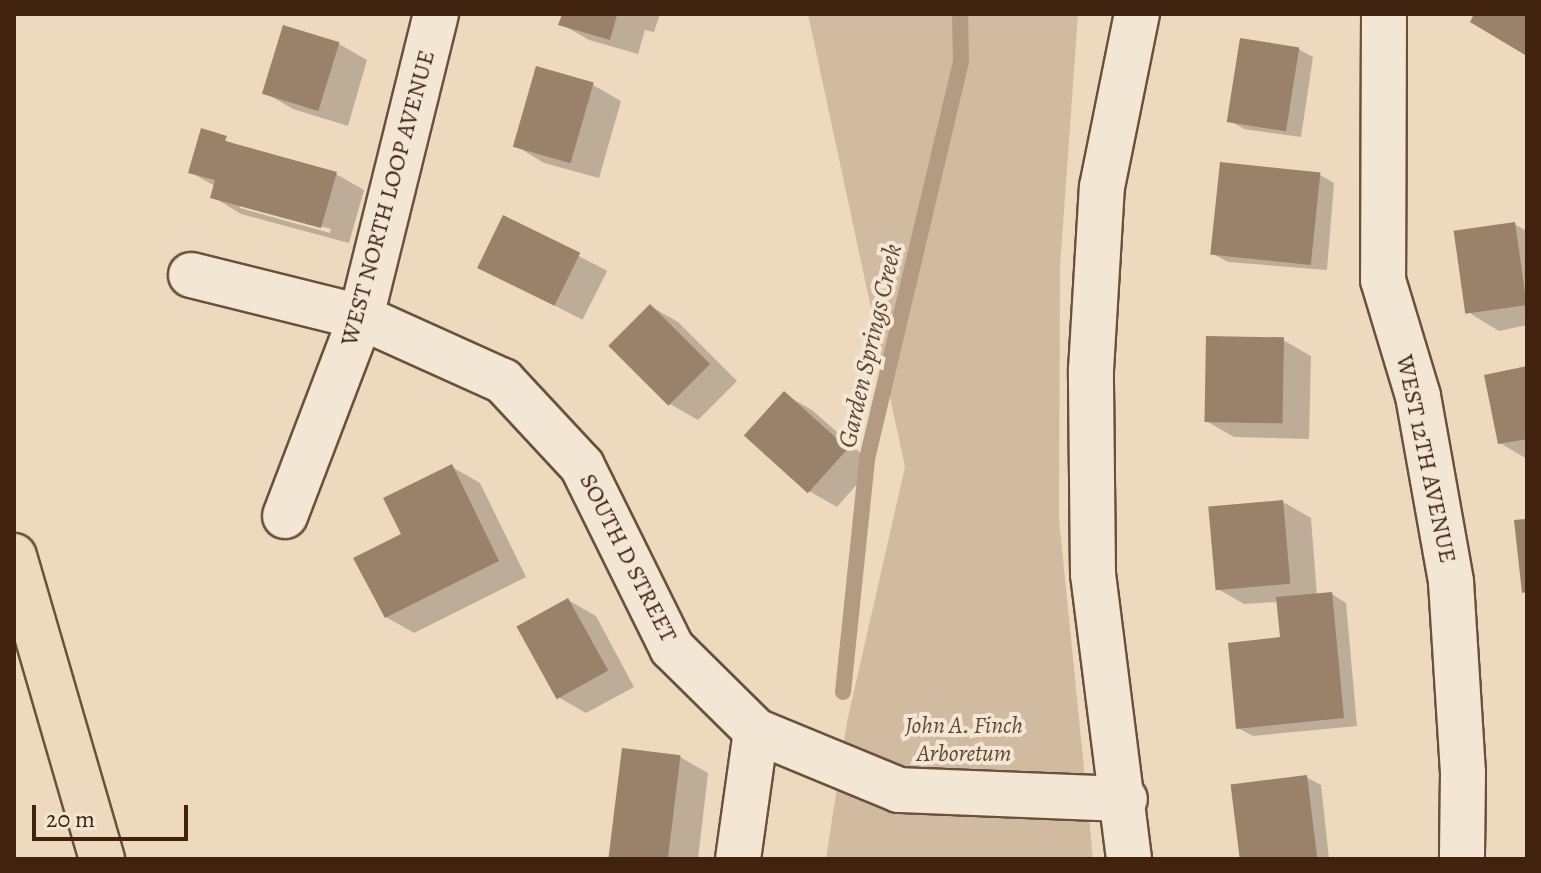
<!DOCTYPE html>
<html>
<head>
<meta charset="utf-8">
<style>
  body { margin:0 }
  #map { position:relative; width:1541px; height:873px; overflow:hidden; background:#edd9be; font-family:Alegreya,serif }
  div>[style] { position:absolute }
  .green>* { inset:0; background:#d0baa0 }
  .shadow>* { inset:0; background:#0003; transform-origin:0 0 }
  .stream>* { height:16px; margin:-8px; padding:0 8px; transform-origin:8px; border-radius:8px; background:#b29b82 }
  .building>* { inset:0; background:#9a816a; transform-origin:0 0 }
  .roads { filter:drop-shadow(2px 0 #6b503b) drop-shadow(-2px 0 #6b503b) drop-shadow(0 2px #6b503b) drop-shadow(0 -2px #6b503b) }
  .minor>* { height:44px; margin:-22px; padding:0 22px; transform-origin:22px; border-radius:22px; background:#f3e6d5 }
  .highway>* { height:44px; margin:-22px; padding:0 22px; transform-origin:22px; border-radius:22px; background:#edd9be }
  span { translate:-50% -50%; white-space:nowrap; text-align:center; line-height:1.15; -webkit-text-stroke:8px #f3e6d5; paint-order:stroke }
  .street-label { font-size:24px; color:#40220f }
  .park-label { font-size:24px; color:#644833; font-style:italic }
  .water-label { font-size:26px; color:#624632; font-style:italic }
  .frame { position:absolute; inset:0; border:16px solid #40220f; pointer-events:none }
  .scale { position:absolute; left:32px; top:805px; width:156px; height:36px; box-sizing:border-box; border:4px solid #40220f; border-top:0; padding-left:10px; font-size:24px; line-height:28px; white-space:nowrap; color:#40220f; -webkit-text-stroke:6px #f3e6d5; paint-order:stroke }
</style>
</head>
<body>
<div id="map">
  <div class="green">
    <div style="clip-path:polygon(808px 14px,1078px 14px,1060px 267px,1059px 519px,1093px 859px,826px 859px,847px 722px,905px 467px)"></div>
  </div>
  <div class="shadow">
    <div style="clip-path:polygon(564px 14px,660px 14px,654px 32px,645px 30px,638px 54px,589px 40px,561px 24px)"></div>
    <div style="clip-path:polygon(339px 44px,367px 60px,348px 126px,293px 109px,265px 93px)"></div>
    <div style="clip-path:polygon(1298px 49px,1313px 57px,1301px 137px,1244px 129px,1230px 121px)"></div>
    <div style="clip-path:polygon(593px 85px,621px 101px,599px 178px,544px 163px,516px 146px)"></div>
    <div style="clip-path:polygon(evenodd,202px 131px,247px 149px,336px 174px,364px 190px,349px 243px,241px 214px,213px 197px,215px 186px,190px 172px,202px 131px,240px 204px,331px 229px,330px 233px,240px 208px,240px 204px)"></div>
    <div style="clip-path:polygon(1320px 175px,1334px 183px,1327px 270px,1228px 262px,1213px 254px)"></div>
    <div style="left:504px;top:218px;width:116px;height:55px;rotate:27deg"></div>
    <div style="clip-path:polygon(1514px 224px,1527px 231px,1527px 325px,1499px 331px,1471px 314px)"></div>
    <div style="clip-path:polygon(650px 306px,678px 322px,737px 381px,698px 420px,670px 404px)"></div>
    <div style="clip-path:polygon(1283px 340px,1311px 356px,1309px 439px,1234px 437px,1206px 421px)"></div>
    <div style="clip-path:polygon(1527px 368px,1527px 459px,1500px 443px)"></div>
    <div style="clip-path:polygon(784px 394px,812px 410px,874px 465px,837px 507px,809px 491px)"></div>
    <div style="clip-path:polygon(452px 467px,480px 483px,526px 577px,414px 633px,386px 617px,404px 534px)"></div>
    <div style="clip-path:polygon(1283px 502px,1311px 518px,1317px 596px,1332px 594px,1346px 603px,1357px 726px,1253px 736px,1238px 728px,1282px 639px,1278px 602px,1244px 604px,1216px 588px)"></div>
    <div style="clip-path:polygon(568px 600px,596px 616px,634px 687px,586px 713px,558px 697px)"></div>
    <div style="clip-path:polygon(680px 757px,708px 773px,698px 859px,611px 859px)"></div>
    <div style="clip-path:polygon(1306px 777px,1321px 785px,1329px 859px,1242px 859px)"></div>
  </div>
  <div class="stream">
    <div style="left:843px;top:692px;width:234px;rotate:-84.1deg"></div>
    <div style="left:867px;top:459px;width:409px;rotate:-76.7deg"></div>
    <div style="left:961px;top:61px;width:47px;rotate:-91.2deg"></div>
  </div>
  <div class="building">
    <div style="clip-path:polygon(562px 14px,627px 14px,617px 15px,610px 40px,558px 25px)"></div>
    <div style="clip-path:polygon(1474px 14px,1527px 14px,1527px 56px,1470px 22px)"></div>
    <div style="left:283px;top:25px;width:59px;height:72px;rotate:17deg"></div>
    <div style="left:1240px;top:38px;width:60px;height:85px;rotate:9deg"></div>
    <div style="left:536px;top:66px;width:60px;height:84px;rotate:16deg"></div>
    <div style="clip-path:polygon(201px 128px,227px 136px,225px 141px,337px 172px,321px 228px,210px 198px,215px 180px,188px 173px)"></div>
    <div style="left:1220px;top:162px;width:101px;height:93px;rotate:6deg"></div>
    <div style="left:503px;top:215px;width:86px;height:59px;rotate:26deg"></div>
    <div style="left:1515px;top:222px;width:84px;height:62px;rotate:82deg"></div>
    <div style="left:650px;top:304px;width:85px;height:59px;rotate:45deg"></div>
    <div style="left:1206px;top:336px;width:78px;height:86px;rotate:1deg"></div>
    <div style="clip-path:polygon(1527px 366px,1527px 439px,1498px 444px,1484px 375px)"></div>
    <div style="left:784px;top:391px;width:86px;height:60px;rotate:42deg"></div>
    <div style="clip-path:polygon(452px 464px,499px 561px,385px 618px,353px 558px,401px 534px,383px 498px)"></div>
    <div style="left:1283px;top:500px;width:84px;height:75px;rotate:85deg"></div>
    <div style="clip-path:polygon(1527px 519px,1527px 592px,1522px 593px,1514px 520px)"></div>
    <div style="clip-path:polygon(1332px 592px,1344px 718px,1236px 729px,1228px 643px,1280px 637px,1276px 597px)"></div>
    <div style="left:568px;top:598px;width:83px;height:59px;rotate:61deg"></div>
    <div style="left:622px;top:748px;width:59px;height:112px;rotate:7deg"></div>
    <div style="left:1307px;top:775px;width:85px;height:77px;rotate:83deg"></div>
  </div>
  <div class="roads">
    <div class="minor">
      <div style="left:1384px;top:14px;width:266px;rotate:90.2deg"></div>
      <div style="left:1383px;top:280px;width:121px;rotate:73.2deg"></div>
      <div style="left:1418px;top:396px;width:189px;rotate:79.9deg"></div>
      <div style="left:1451px;top:582px;width:191px;rotate:86.4deg"></div>
      <div style="left:1463px;top:773px;width:86px;rotate:90.7deg"></div>
      <div style="left:191px;top:275px;width:175px;rotate:13.9deg"></div>
      <div style="left:361px;top:317px;width:156px;rotate:24.3deg"></div>
      <div style="left:503px;top:381px;width:116px;rotate:47.1deg"></div>
      <div style="left:582px;top:466px;width:203px;rotate:63.7deg"></div>
      <div style="left:672px;top:648px;width:118px;rotate:44.7deg"></div>
      <div style="left:756px;top:731px;width:155px;rotate:22.4deg"></div>
      <div style="left:899px;top:790px;width:226px;rotate:2.3deg"></div>
      <div style="left:285px;top:516px;width:213px;rotate:-69.1deg"></div>
      <div style="left:361px;top:317px;width:312px;rotate:-76.1deg"></div>
      <div style="left:738px;top:859px;width:129px;rotate:-82deg"></div>
      <div style="left:1129px;top:859px;width:287px;rotate:-97.2deg"></div>
      <div style="left:1093px;top:574px;width:204px;rotate:-90.6deg"></div>
      <div style="left:1091px;top:370px;width:183px;rotate:-86.6deg"></div>
      <div style="left:1102px;top:187px;width:177px;rotate:-78.6deg"></div>
    </div>
    <div class="highway">
      <div style="left:14px;top:556px;width:316px;rotate:73.8deg"></div>
    </div>
  </div>
  <div class="street-label">
    <span style="left:388px;top:198px;rotate:-75deg">WEST NORTH LOOP AVENUE</span>
    <span style="left:1426px;top:459px;rotate:78deg">WEST 12TH AVENUE</span>
    <span style="left:628px;top:558px;rotate:63deg">SOUTH D STREET</span>
  </div>
  <div class="park-label">
    <span style="left:964px;top:740px">John A. Finch<br>Arboretum</span>
  </div>
  <div class="water-label">
    <span style="left:870px;top:346px;rotate:-77deg">Garden Springs Creek</span>
  </div>
  <div class="frame"></div>
  <div class="scale">20 m</div>
</div>
</body>
</html>
